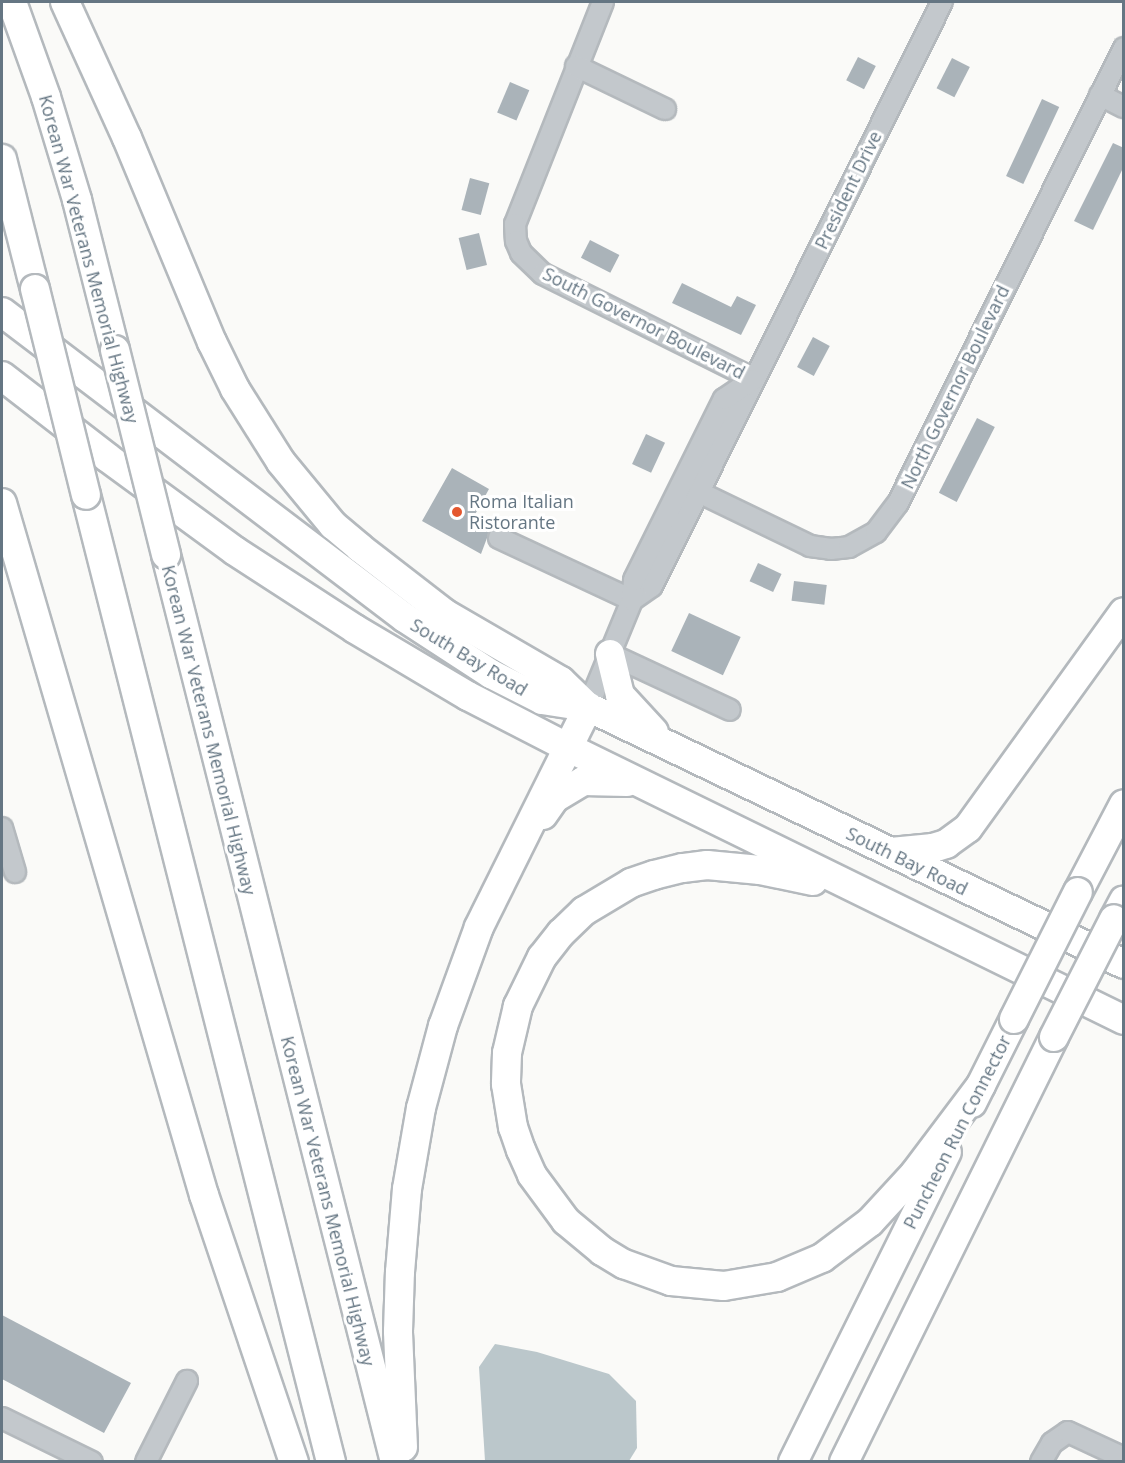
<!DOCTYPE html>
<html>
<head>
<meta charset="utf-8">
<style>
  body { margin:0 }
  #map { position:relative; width:1125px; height:1463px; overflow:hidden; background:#fafaf8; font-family:"Open Sans",sans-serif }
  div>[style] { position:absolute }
  .water>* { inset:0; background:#bbc7cb }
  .building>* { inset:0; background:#aab3b9; transform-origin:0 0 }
  .roads { filter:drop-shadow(2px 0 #b4b9bd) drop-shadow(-2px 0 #b4b9bd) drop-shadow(0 2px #b4b9bd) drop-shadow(0 -2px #b4b9bd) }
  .minor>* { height:20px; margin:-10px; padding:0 10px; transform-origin:10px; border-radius:10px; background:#c3c8cc }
  .highway>* { height:28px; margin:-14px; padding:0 14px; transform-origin:14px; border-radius:14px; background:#fff }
  .bridges { filter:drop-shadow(2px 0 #b4b9bd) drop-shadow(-2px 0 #b4b9bd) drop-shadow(0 2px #b4b9bd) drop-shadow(0 -2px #b4b9bd) }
  .highway-bridge>* { height:28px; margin:-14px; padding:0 14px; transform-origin:14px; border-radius:14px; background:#fff }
  .dots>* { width:16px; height:16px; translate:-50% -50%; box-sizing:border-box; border:3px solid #fff; border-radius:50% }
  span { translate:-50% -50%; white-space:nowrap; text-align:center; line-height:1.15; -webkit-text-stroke:6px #fff; paint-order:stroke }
  .street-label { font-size:18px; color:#657683 }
  .poi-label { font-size:18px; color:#657683 }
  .left { translate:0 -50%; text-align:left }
  .frame { position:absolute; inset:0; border:3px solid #657683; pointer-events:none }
</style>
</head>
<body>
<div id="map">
  <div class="water">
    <div style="clip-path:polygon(495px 1344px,537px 1352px,609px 1374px,636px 1401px,637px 1448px,629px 1461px,485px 1461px,479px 1367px)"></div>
  </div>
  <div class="building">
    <div style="left:858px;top:57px;width:20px;height:26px;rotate:27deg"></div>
    <div style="left:952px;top:58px;width:20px;height:34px;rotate:27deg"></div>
    <div style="left:510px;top:82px;width:21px;height:33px;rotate:23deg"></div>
    <div style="left:1042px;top:99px;width:19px;height:85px;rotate:25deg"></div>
    <div style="clip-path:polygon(1113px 143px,1124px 148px,1124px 166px,1093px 230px,1074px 221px)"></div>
    <div style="left:470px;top:178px;width:20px;height:33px;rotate:15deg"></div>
    <div style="left:479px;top:233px;width:33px;height:21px;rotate:76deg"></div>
    <div style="left:590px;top:240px;width:33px;height:20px;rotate:27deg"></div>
    <div style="clip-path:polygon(682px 283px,731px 307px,737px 296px,756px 305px,741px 335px,672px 303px)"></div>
    <div style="left:813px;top:337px;width:19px;height:34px;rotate:28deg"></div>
    <div style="left:977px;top:418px;width:20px;height:84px;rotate:27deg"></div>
    <div style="left:646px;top:434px;width:21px;height:33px;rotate:25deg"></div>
    <div style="clip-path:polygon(452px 468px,489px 489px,472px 520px,490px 530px,481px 554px,422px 521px)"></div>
    <div style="left:758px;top:563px;width:26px;height:20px;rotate:25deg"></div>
    <div style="left:794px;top:581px;width:33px;height:20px;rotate:7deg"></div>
    <div style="left:689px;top:613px;width:57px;height:42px;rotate:25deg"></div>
    <div style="clip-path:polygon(2px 1315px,131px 1383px,104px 1433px,2px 1379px)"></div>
  </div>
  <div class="roads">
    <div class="minor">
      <div style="left:603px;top:2px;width:239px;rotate:111.6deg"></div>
      <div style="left:515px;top:224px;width:17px;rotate:87deg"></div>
      <div style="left:516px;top:241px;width:13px;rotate:67deg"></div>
      <div style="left:521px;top:253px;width:30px;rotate:44deg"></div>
      <div style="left:543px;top:274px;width:236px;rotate:26.5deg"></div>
      <div style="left:576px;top:66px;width:99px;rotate:25.8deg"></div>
      <div style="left:1100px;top:95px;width:27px;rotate:27deg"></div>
      <div style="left:682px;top:484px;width:142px;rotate:25.8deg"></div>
      <div style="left:810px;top:546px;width:21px;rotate:8deg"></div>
      <div style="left:831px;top:549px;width:18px;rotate:-6deg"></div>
      <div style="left:849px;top:547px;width:31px;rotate:-29deg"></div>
      <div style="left:876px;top:532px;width:36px;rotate:-53deg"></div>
      <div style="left:898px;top:503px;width:508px;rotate:-63.59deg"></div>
      <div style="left:499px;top:538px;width:147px;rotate:25deg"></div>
      <div style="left:632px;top:600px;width:24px;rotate:-35deg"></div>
      <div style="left:652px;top:586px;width:652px;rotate:-63.59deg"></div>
      <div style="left:610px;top:654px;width:132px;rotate:25deg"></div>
      <div style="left:588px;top:707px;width:116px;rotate:-67.6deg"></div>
      <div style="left:632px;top:600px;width:20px;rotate:-84deg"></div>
      <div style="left:634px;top:580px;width:202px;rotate:-63.6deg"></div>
      <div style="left:724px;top:399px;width:34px;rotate:-34deg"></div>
      <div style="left:2px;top:828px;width:46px;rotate:73.5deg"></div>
      <div style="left:2px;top:1418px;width:100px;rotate:26.1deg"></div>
      <div style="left:146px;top:1462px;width:91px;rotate:-63.2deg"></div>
      <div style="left:1041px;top:1462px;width:22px;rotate:-60deg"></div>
      <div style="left:1052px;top:1443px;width:19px;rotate:-35deg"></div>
      <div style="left:1068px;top:1432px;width:62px;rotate:24.9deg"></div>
    </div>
    <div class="highway">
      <div style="left:12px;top:2px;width:101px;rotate:70.3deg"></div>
      <div style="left:46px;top:97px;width:108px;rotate:73.2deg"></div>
      <div style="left:77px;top:200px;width:155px;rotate:75.8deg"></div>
      <div style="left:65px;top:2px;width:149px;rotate:65.5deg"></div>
      <div style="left:127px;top:138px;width:221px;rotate:67.4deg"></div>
      <div style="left:212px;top:342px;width:52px;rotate:63.9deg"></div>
      <div style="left:235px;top:389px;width:86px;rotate:57.8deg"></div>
      <div style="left:281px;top:462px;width:82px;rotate:50.5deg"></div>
      <div style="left:333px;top:525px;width:35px;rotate:40deg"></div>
      <div style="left:360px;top:548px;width:106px;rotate:37.7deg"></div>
      <div style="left:444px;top:613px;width:135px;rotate:30.2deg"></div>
      <div style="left:561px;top:681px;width:37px;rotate:44deg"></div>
      <div style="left:2px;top:159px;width:134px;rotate:75.8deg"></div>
      <div style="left:2px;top:312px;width:506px;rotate:37.21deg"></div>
      <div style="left:405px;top:618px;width:103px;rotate:33.1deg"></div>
      <div style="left:491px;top:674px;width:57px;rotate:27deg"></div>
      <div style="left:542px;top:700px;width:47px;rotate:8.7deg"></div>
      <div style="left:588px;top:707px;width:594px;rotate:25.62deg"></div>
      <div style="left:2px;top:376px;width:134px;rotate:37.7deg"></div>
      <div style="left:108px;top:458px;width:157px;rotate:36.2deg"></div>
      <div style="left:235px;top:551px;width:143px;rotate:33deg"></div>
      <div style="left:355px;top:629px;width:131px;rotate:30.7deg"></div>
      <div style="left:468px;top:696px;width:111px;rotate:27.3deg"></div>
      <div style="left:567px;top:747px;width:620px;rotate:26.11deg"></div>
      <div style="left:86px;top:495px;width:998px;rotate:75.78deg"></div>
      <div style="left:2px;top:503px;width:721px;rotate:73.73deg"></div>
      <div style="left:204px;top:1195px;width:282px;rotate:71.4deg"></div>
      <div style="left:166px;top:555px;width:935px;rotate:75.83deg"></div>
      <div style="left:610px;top:654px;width:42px;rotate:76.3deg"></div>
      <div style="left:620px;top:695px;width:50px;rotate:47.4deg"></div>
      <div style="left:543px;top:815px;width:21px;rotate:-55deg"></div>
      <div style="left:555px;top:798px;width:33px;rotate:-31deg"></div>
      <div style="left:583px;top:781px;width:44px;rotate:1.3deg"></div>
      <div style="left:891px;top:852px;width:42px;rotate:-5.4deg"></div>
      <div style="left:933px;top:848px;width:14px;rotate:-17deg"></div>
      <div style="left:946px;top:844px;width:27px;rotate:-36deg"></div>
      <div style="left:968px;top:828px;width:266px;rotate:-54.2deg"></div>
      <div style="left:813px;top:881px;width:54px;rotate:-168.3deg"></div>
      <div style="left:760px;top:870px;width:53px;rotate:-174.6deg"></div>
      <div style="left:707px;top:865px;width:25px;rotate:173deg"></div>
      <div style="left:682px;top:868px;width:29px;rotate:166deg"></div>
      <div style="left:654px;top:875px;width:24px;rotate:161deg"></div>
      <div style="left:631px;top:883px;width:55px;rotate:149.2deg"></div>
      <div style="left:584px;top:911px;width:32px;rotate:136deg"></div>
      <div style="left:561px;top:933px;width:31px;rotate:128deg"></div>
      <div style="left:542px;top:957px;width:55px;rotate:116.1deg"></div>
      <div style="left:518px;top:1006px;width:48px;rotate:103.2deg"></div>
      <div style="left:507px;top:1053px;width:31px;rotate:92deg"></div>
      <div style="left:506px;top:1084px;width:44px;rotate:80.8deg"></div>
      <div style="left:513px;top:1127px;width:24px;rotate:71deg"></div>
      <div style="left:521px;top:1150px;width:27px;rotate:66deg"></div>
      <div style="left:532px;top:1175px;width:57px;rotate:53.5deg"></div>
      <div style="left:566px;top:1221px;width:47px;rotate:39.8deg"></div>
      <div style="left:602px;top:1251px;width:26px;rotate:31deg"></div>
      <div style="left:624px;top:1264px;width:50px;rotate:19.9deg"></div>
      <div style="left:671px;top:1281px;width:53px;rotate:5.4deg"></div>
      <div style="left:724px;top:1286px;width:54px;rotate:-9.6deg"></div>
      <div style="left:777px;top:1277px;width:49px;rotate:-22.9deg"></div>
      <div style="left:822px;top:1258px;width:60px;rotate:-36.9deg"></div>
      <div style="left:870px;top:1222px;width:67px;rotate:-47.4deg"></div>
      <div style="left:915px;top:1173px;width:110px;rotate:-53.1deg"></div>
      <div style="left:1078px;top:892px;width:99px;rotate:-62.4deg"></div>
      <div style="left:1114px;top:919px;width:21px;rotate:-62deg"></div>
      <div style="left:972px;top:1103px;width:94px;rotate:-63.4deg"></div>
      <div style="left:403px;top:1447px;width:116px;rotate:-92.5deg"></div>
      <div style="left:398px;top:1331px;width:59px;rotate:-88.1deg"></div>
      <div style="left:400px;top:1272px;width:83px;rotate:-85.2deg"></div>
      <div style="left:407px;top:1189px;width:82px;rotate:-80.2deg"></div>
      <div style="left:421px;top:1108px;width:85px;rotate:-75deg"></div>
      <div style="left:443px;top:1026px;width:105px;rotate:-70deg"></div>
      <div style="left:479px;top:927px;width:246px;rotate:-63.6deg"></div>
      <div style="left:793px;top:1462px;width:346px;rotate:-63.6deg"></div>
      <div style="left:844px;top:1462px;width:474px;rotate:-63.7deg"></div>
    </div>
  </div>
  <div class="bridges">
    <div class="highway-bridge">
      <div style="left:35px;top:289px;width:212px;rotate:76.1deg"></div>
      <div style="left:115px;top:350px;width:211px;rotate:76deg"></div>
      <div style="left:1014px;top:1019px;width:142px;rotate:-63.3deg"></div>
      <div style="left:1054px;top:1037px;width:132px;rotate:-63deg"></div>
    </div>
  </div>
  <div class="dots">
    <div style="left:457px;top:512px;background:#e4572e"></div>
  </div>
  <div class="street-label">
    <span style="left:848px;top:190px;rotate:-64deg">President Drive</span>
    <span style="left:89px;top:259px;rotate:75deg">Korean War Veterans Memorial Highway</span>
    <span style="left:644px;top:323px;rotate:27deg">South Governor Boulevard</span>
    <span style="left:955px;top:387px;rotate:-64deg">North Governor Boulevard</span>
    <span style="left:469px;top:657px;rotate:31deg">South Bay Road</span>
    <span style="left:209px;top:730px;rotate:76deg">Korean War Veterans Memorial Highway</span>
    <span style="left:907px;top:861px;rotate:26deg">South Bay Road</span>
    <span style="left:957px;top:1132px;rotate:-63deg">Puncheon Run Connector</span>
    <span style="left:328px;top:1201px;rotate:76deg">Korean War Veterans Memorial Highway</span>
  </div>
  <div class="poi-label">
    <span class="left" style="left:469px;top:512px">Roma Italian<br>Ristorante</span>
  </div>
  <div class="frame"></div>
</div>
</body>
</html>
